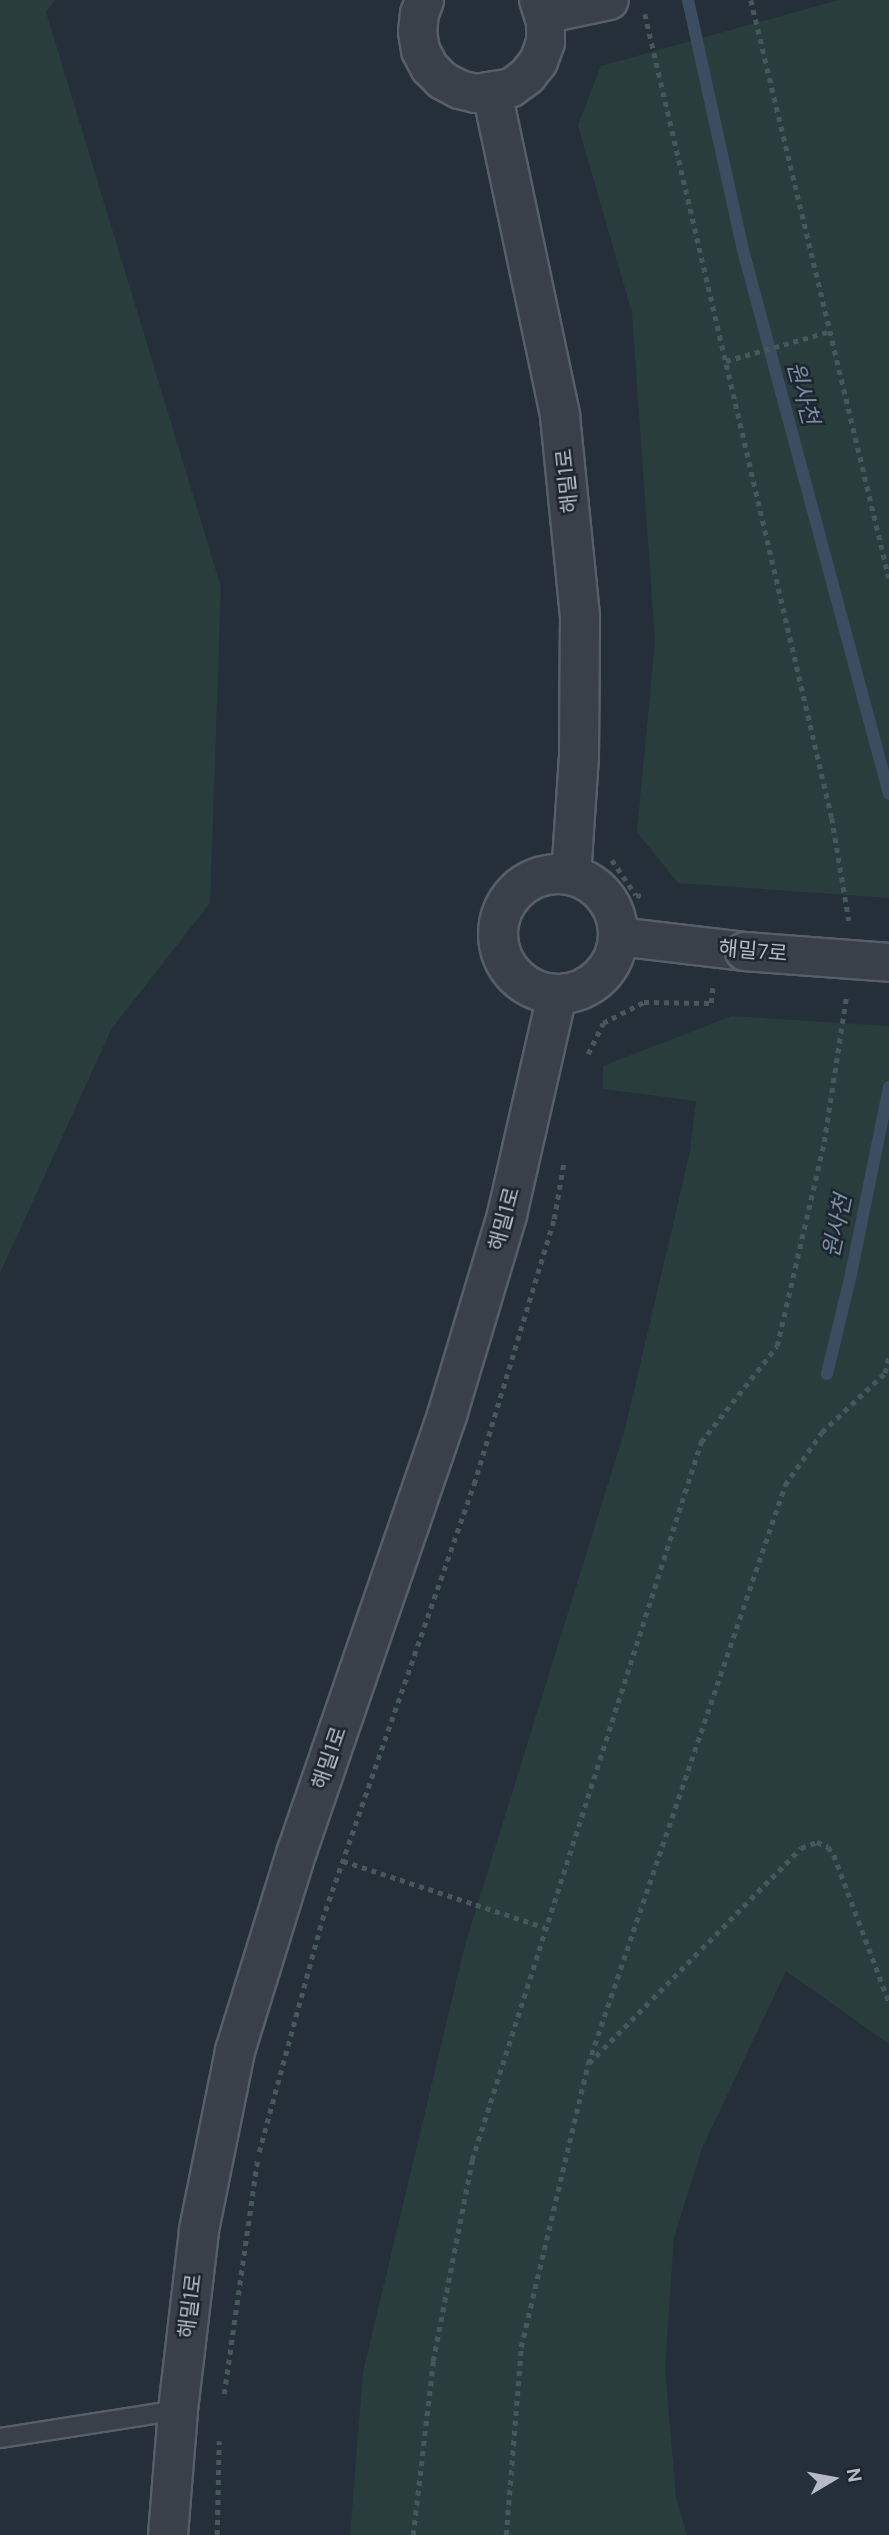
<!DOCTYPE html>
<html>
<head>
<meta charset="utf-8">
<style>
  body { margin:0 }
  #map { position:relative; width:889px; height:2535px; overflow:hidden; background:#252f3a; font-family:"DM Sans","Noto Sans KR",sans-serif }
  div>[style] { position:absolute }
  .green>* { inset:0; background:#2a3d3d }
  .stream>* { height:12px; margin:-6px; padding:0 6px; transform-origin:6px; border-radius:6px; background:#3d4d61 }
  .path>* { height:4.5px; margin-top:-2.25px; transform-origin:0; background:repeating-linear-gradient(90deg,#47585a 0 5px,transparent 0 10px) }
  .roads { filter:drop-shadow(2px 0 #575e68) drop-shadow(-2px 0 #575e68) drop-shadow(0 2px #575e68) drop-shadow(0 -2px #575e68) }
  .service>* { height:18px; margin:-9px; padding:0 9px; transform-origin:9px; border-radius:9px; background:#39404a }
  .minor>* { height:37px; margin:-18.5px; padding:0 18.5px; transform-origin:18.5px; border-radius:18.5px; background:#39404a }
  .tertiary>* { height:38px; margin:-19px; padding:0 19px; transform-origin:19px; border-radius:19px; background:#39404a }
  .tertiary>.ring { margin:-19px; padding:0; box-sizing:content-box; background:none; border:38px solid #39404a; border-radius:50% }
  .bridges { filter:drop-shadow(2px 0 #575e68) drop-shadow(-2px 0 #575e68) drop-shadow(0 2px #575e68) drop-shadow(0 -2px #575e68) }
  .minor-bridge>* { height:37px; margin:-18.5px; padding:0 18.5px; transform-origin:18.5px; border-radius:18.5px; background:#39404a }
  span { translate:-50% -50%; white-space:nowrap; text-align:center; line-height:1.15; -webkit-text-stroke:5px #1e252f; paint-order:stroke }
  .street-label { font-size:21px; color:#b4bbc6 }
  .water-label { font-size:23px; color:#788da6; font-style:italic }
  .north { position:absolute; left:798px; top:2444px; width:70px; height:70px; -webkit-text-stroke:5px #1e252f; paint-order:stroke; rotate:80deg; font-size:19px; font-weight:700; line-height:28px; text-align:center; color:#b4bbc6 }
  .north::after { content:''; display:block; margin:auto; width:24px; height:32px; background:#b4bbc6; clip-path:polygon(50% 0,100% 100%,50% 72%,0 100%) }
</style>
</head>
<body>
<div id="map">
  <div class="green">
    <div style="clip-path:polygon(0 0,55px 0,46px 12px,221px 587px,210px 903px,112px 1028px,0 1273px)"></div>
    <div style="clip-path:polygon(839px 0,889px 0,889px 898px,678px 883px,637px 832px,655px 642px,632px 313px,578px 125px,601px 66px)"></div>
    <div style="clip-path:polygon(732px 1016px,889px 1026px,889px 2044px,786px 1971px,702px 2148px,674px 2237px,665px 2367px,676px 2498px,687px 2535px,350px 2535px,363px 2372px,465px 1945px,625px 1429px,690px 1152px,696px 1101px,603px 1089px,603px 1066px)"></div>
  </div>
  <div class="stream">
    <div style="left:688px;top:0;width:256px;rotate:77.6deg"></div>
    <div style="left:743px;top:250px;width:563px;rotate:74.98deg"></div>
    <div style="left:827px;top:1374px;width:103px;rotate:-76.5deg"></div>
    <div style="left:851px;top:1274px;width:191px;rotate:-78.5deg"></div>
  </div>
  <div class="path">
    <div style="left:751px;top:0;width:594px;rotate:76.57deg"></div>
    <div style="left:645px;top:14px;width:825px;rotate:76.91deg"></div>
    <div style="left:832px;top:818px;width:104px;rotate:80.6deg"></div>
    <div style="left:726px;top:361px;width:106px;rotate:-15.9deg"></div>
    <div style="left:612px;top:860px;width:42px;rotate:55.6deg"></div>
    <div style="left:636px;top:895px;width:5px;rotate:11deg"></div>
    <div style="left:588px;top:1054px;width:34px;rotate:-64deg"></div>
    <div style="left:603px;top:1023px;width:46px;rotate:-27.1deg"></div>
    <div style="left:644px;top:1002px;width:67px;rotate:0.9deg"></div>
    <div style="left:711px;top:1003px;width:18px;rotate:-84deg"></div>
    <div style="left:343px;top:1861px;width:212px;rotate:18.2deg"></div>
    <div style="left:589px;top:2063px;width:302px;rotate:-45.4deg"></div>
    <div style="left:801px;top:1848px;width:17px;rotate:-21deg"></div>
    <div style="left:817px;top:1842px;width:12px;rotate:24deg"></div>
    <div style="left:828px;top:1847px;width:10px;rotate:53deg"></div>
    <div style="left:834px;top:1855px;width:157px;rotate:69.5deg"></div>
    <div style="left:259px;top:2152px;width:240px;rotate:-74.8deg"></div>
    <div style="left:322px;top:1920px;width:462px;rotate:-70.8deg"></div>
    <div style="left:474px;top:1484px;width:277px;rotate:-73.2deg"></div>
    <div style="left:554px;top:1219px;width:59px;rotate:-80.2deg"></div>
    <div style="left:224px;top:2394px;width:235px;rotate:-81.9deg"></div>
    <div style="left:217px;top:2535px;width:94px;rotate:-88.8deg"></div>
    <div style="left:413px;top:2535px;width:175px;rotate:-83.4deg"></div>
    <div style="left:433px;top:2361px;width:205px;rotate:-79deg"></div>
    <div style="left:472px;top:2160px;width:754px;rotate:-72.31deg"></div>
    <div style="left:701px;top:1442px;width:122px;rotate:-51.6deg"></div>
    <div style="left:777px;top:1346px;width:209px;rotate:-77deg"></div>
    <div style="left:824px;top:1142px;width:145px;rotate:-81.3deg"></div>
    <div style="left:506px;top:2535px;width:189px;rotate:-85.4deg"></div>
    <div style="left:521px;top:2347px;width:291px;rotate:-76.7deg"></div>
    <div style="left:588px;top:2064px;width:612px;rotate:-71.21deg"></div>
    <div style="left:785px;top:1485px;width:65px;rotate:-55.1deg"></div>
    <div style="left:822px;top:1432px;width:86px;rotate:-43.1deg"></div>
    <div style="left:885px;top:1373px;width:19px;rotate:-78deg"></div>
  </div>
  <div class="roads">
    <div class="service">
      <div style="left:0;top:2438px;width:180px;rotate:-8.9deg"></div>
    </div>
    <div class="minor">
      <div style="left:424px;top:0;width:14px;rotate:111deg"></div>
      <div style="left:419px;top:13px;width:18px;rotate:96deg"></div>
      <div style="left:417px;top:31px;width:19px;rotate:81deg"></div>
      <div style="left:420px;top:50px;width:19px;rotate:62deg"></div>
      <div style="left:429px;top:67px;width:18px;rotate:45deg"></div>
      <div style="left:442px;top:80px;width:19px;rotate:28deg"></div>
      <div style="left:459px;top:89px;width:16px;rotate:14deg"></div>
      <div style="left:475px;top:93px;width:36px;rotate:-9deg"></div>
      <div style="left:511px;top:87px;width:19px;rotate:-36deg"></div>
      <div style="left:526px;top:76px;width:19px;rotate:-51deg"></div>
      <div style="left:538px;top:61px;width:20px;rotate:-70deg"></div>
      <div style="left:545px;top:42px;width:21px;rotate:-90deg"></div>
      <div style="left:545px;top:21px;width:22px;rotate:-108deg"></div>
      <div style="left:543px;top:14px;width:67px;rotate:-12deg"></div>
      <div style="left:618px;top:936px;width:127px;rotate:6.8deg"></div>
    </div>
    <div class="tertiary">
      <div style="left:492px;top:92px;width:331px;rotate:78.1deg"></div>
      <div style="left:560px;top:416px;width:201px;rotate:84.3deg"></div>
      <div style="left:580px;top:616px;width:140px;rotate:90.4deg"></div>
      <div style="left:579px;top:756px;width:119px;rotate:93.8deg"></div>
      <div class="ring" style="left:498px;top:874px;width:82px;height:82px"></div>
      <div style="left:168px;top:2535px;width:125px;rotate:-85.4deg"></div>
      <div style="left:178px;top:2410px;width:181px;rotate:-83.3deg"></div>
      <div style="left:199px;top:2230px;width:183px;rotate:-78.6deg"></div>
      <div style="left:235px;top:2051px;width:209px;rotate:-72.8deg"></div>
      <div style="left:297px;top:1851px;width:464px;rotate:-71deg"></div>
      <div style="left:448px;top:1412px;width:206px;rotate:-73.3deg"></div>
      <div style="left:507px;top:1215px;width:226px;rotate:-77.2deg"></div>
    </div>
  </div>
  <div class="bridges">
    <div class="minor-bridge">
      <div style="left:744px;top:951px;width:145px;rotate:4.3deg"></div>
    </div>
  </div>
  <div class="street-label">
    <span style="left:567px;top:481px;rotate:-96deg">해밀1로</span>
    <span style="left:753px;top:951px;rotate:5deg">해밀7로</span>
    <span style="left:504px;top:1219px;rotate:-75deg">해밀1로</span>
    <span style="left:329px;top:1758px;rotate:-71deg">해밀1로</span>
    <span style="left:190px;top:2306px;rotate:-83deg">해밀1로</span>
  </div>
  <div class="water-label">
    <span style="left:803px;top:393px;rotate:75deg">원사천</span>
    <span style="left:837px;top:1226px;rotate:-78deg">원사천</span>
  </div>
  <div class="north">N</div>
</div>
</body>
</html>
